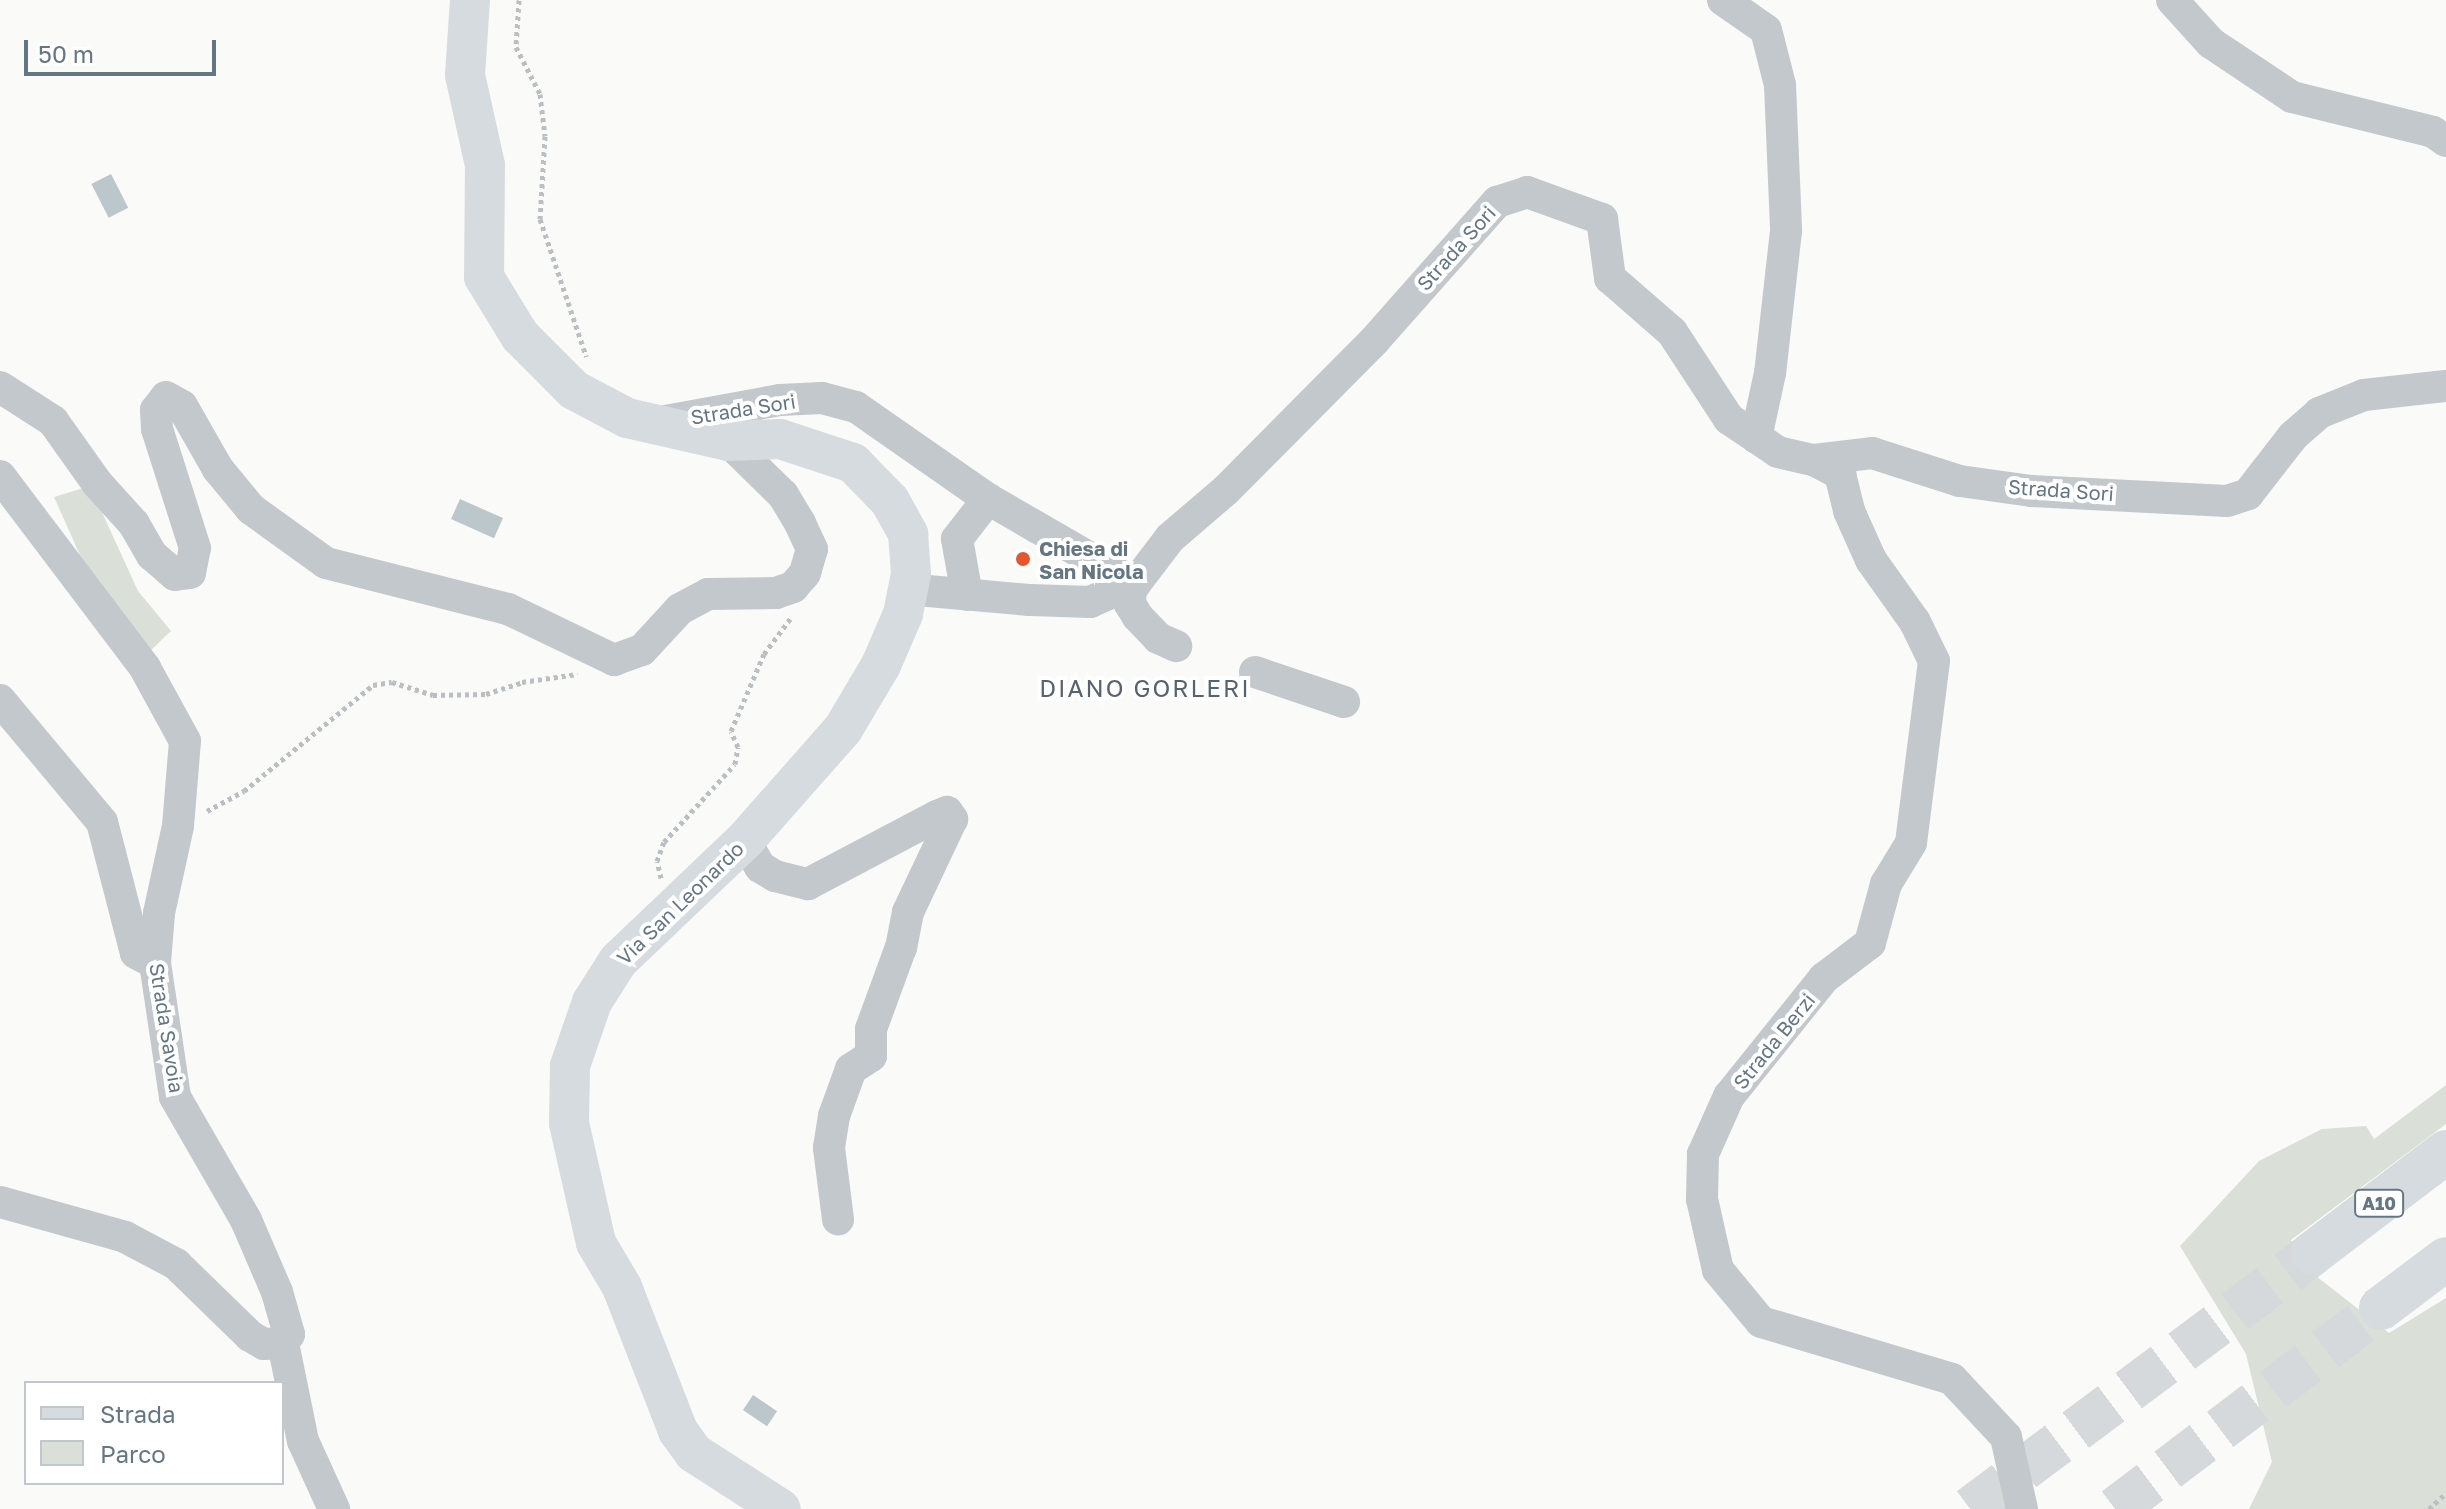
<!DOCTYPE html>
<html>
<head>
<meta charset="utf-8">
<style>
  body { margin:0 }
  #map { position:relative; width:2446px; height:1509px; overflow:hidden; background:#fafaf8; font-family:"Golos Text",sans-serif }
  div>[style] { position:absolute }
  .green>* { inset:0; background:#dadfd7 }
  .water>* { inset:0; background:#bbc7cb; transform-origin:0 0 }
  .highway-tunnel>* { height:44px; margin-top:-22px; transform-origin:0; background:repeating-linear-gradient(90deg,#d5d9db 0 44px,transparent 0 66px) }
  .path>* { height:5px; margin-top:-2.5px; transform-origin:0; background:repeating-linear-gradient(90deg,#bbbfc2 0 4px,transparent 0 8px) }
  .minor>* { height:32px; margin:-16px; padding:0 16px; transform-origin:16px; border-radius:16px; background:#c3c8cc }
  .major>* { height:40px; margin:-20px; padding:0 20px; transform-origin:20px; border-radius:20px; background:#d6dbdf }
  .highway>* { height:44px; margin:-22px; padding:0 22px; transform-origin:22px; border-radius:22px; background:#d6dbdf }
  .dots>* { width:22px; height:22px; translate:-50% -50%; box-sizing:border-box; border:4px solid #fff; border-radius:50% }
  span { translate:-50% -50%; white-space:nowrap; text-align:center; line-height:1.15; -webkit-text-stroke:8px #fff; paint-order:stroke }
  .shield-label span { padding:2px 6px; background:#fff; border:2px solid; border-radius:6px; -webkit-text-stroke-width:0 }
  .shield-label { font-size:18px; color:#657683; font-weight:700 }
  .street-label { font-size:20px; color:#657683 }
  .poi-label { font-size:20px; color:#657683; font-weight:700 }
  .left { translate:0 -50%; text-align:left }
  .quarter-label { font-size:24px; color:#57646e; letter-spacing:2px }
  .legend { position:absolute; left:24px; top:1381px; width:260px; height:104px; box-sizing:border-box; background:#fff; border:2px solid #c1c8cd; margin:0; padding:10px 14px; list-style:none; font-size:24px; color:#657683 }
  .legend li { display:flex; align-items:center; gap:16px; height:40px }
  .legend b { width:40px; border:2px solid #c1c8cd }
  .scale { position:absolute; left:24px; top:40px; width:192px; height:36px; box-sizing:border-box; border:4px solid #657683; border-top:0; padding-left:10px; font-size:24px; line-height:28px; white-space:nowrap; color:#657683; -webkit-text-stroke:6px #fff; paint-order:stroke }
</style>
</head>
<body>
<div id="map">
  <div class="green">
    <div style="clip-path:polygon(90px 486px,138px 591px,171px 631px,150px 651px,83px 562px,54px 497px)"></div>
    <div style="clip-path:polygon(2446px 1085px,2446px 1124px,2291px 1240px,2316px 1276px,2389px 1333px,2446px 1298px,2446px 1509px,2249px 1509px,2272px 1462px,2246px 1354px,2180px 1246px,2259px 1161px,2322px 1129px,2366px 1126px,2374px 1139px)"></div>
  </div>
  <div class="water">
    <div style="left:111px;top:174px;width:38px;height:22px;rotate:63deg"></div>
    <div style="left:460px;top:499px;width:47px;height:22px;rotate:24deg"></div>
    <div style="left:753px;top:1395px;width:29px;height:18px;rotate:34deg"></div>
  </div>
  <div class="highway-tunnel">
    <div style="left:1970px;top:1509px;width:428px;rotate:-36.7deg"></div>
    <div style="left:2115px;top:1509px;width:333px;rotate:-37.1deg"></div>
  </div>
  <div class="path">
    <div style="left:519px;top:0;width:47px;rotate:93.7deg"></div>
    <div style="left:516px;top:47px;width:53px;rotate:62.9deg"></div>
    <div style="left:540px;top:94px;width:42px;rotate:83.2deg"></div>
    <div style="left:545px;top:136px;width:83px;rotate:93.4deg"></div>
    <div style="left:540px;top:219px;width:145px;rotate:71.4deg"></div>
    <div style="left:207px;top:811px;width:42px;rotate:-28.4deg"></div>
    <div style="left:244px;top:791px;width:167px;rotate:-39.4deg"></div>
    <div style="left:373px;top:685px;width:19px;rotate:-9deg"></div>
    <div style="left:392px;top:682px;width:43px;rotate:17.6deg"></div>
    <div style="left:433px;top:695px;width:53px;rotate:-1.1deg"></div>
    <div style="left:486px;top:694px;width:38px;rotate:-18deg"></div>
    <div style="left:522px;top:682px;width:56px;rotate:-8.3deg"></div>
    <div style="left:661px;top:878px;width:17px;rotate:-103deg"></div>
    <div style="left:657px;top:861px;width:20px;rotate:-70deg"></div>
    <div style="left:664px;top:842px;width:105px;rotate:-47.7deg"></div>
    <div style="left:735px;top:764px;width:17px;rotate:-80deg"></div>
    <div style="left:738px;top:747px;width:17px;rotate:-114deg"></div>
    <div style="left:731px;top:731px;width:84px;rotate:-66.8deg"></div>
    <div style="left:764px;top:654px;width:44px;rotate:-53.4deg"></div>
    <div style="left:2429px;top:1509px;width:23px;rotate:-43deg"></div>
  </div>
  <div class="minor">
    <div style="left:1723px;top:0;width:52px;rotate:34.9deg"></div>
    <div style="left:1766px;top:30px;width:57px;rotate:75.7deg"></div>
    <div style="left:1780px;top:85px;width:146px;rotate:87.6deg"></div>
    <div style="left:1786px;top:231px;width:143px;rotate:96.4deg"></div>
    <div style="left:1770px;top:373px;width:66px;rotate:102.2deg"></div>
    <div style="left:2172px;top:0;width:58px;rotate:47.8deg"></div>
    <div style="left:2211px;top:43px;width:97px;rotate:33.7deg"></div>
    <div style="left:2292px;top:97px;width:145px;rotate:13.9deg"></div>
    <div style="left:2433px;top:132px;width:16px;rotate:35deg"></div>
    <div style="left:0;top:387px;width:63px;rotate:32.7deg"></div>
    <div style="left:53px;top:421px;width:76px;rotate:54.6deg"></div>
    <div style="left:97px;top:483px;width:55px;rotate:47.9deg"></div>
    <div style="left:134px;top:524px;width:36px;rotate:60deg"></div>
    <div style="left:152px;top:555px;width:30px;rotate:41deg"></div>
    <div style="left:175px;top:575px;width:15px;rotate:-8deg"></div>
    <div style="left:190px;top:573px;width:25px;rotate:-79deg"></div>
    <div style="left:195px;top:548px;width:125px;rotate:-107.7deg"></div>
    <div style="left:157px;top:429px;width:19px;rotate:-93deg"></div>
    <div style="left:156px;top:410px;width:16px;rotate:-52deg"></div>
    <div style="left:166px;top:397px;width:18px;rotate:29deg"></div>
    <div style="left:182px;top:406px;width:73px;rotate:60.3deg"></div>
    <div style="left:218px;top:469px;width:52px;rotate:50.5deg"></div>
    <div style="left:251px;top:509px;width:92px;rotate:35.8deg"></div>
    <div style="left:326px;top:563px;width:188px;rotate:14.2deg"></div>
    <div style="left:508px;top:609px;width:118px;rotate:25.7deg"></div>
    <div style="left:614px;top:660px;width:30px;rotate:-20deg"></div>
    <div style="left:642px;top:650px;width:56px;rotate:-47.2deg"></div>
    <div style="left:680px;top:609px;width:32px;rotate:-28deg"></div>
    <div style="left:708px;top:594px;width:68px;rotate:-0.8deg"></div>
    <div style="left:776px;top:593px;width:18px;rotate:-19deg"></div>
    <div style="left:793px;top:587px;width:18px;rotate:-49deg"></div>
    <div style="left:805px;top:573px;width:25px;rotate:-74deg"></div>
    <div style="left:812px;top:549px;width:29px;rotate:-115deg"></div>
    <div style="left:800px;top:523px;width:33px;rotate:-121deg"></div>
    <div style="left:783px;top:495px;width:77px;rotate:-135.5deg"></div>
    <div style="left:660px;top:422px;width:122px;rotate:-10.4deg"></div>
    <div style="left:780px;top:400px;width:42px;rotate:-2.7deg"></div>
    <div style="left:822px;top:398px;width:35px;rotate:15deg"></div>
    <div style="left:856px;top:407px;width:161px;rotate:34.9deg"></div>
    <div style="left:988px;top:499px;width:170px;rotate:30deg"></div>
    <div style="left:1135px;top:584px;width:58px;rotate:-52.7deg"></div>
    <div style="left:1170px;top:538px;width:74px;rotate:-40.6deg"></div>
    <div style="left:1226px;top:490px;width:210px;rotate:-45.2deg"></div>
    <div style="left:1374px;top:341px;width:186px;rotate:-48.5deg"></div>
    <div style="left:1497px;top:202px;width:32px;rotate:-18deg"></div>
    <div style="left:1527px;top:192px;width:80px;rotate:19.8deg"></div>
    <div style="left:1602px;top:219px;width:60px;rotate:82.3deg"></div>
    <div style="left:1610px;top:278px;width:82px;rotate:41.1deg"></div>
    <div style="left:1672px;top:332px;width:104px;rotate:56.8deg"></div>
    <div style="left:1729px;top:419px;width:59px;rotate:34deg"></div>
    <div style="left:1778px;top:452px;width:37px;rotate:13deg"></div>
    <div style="left:1814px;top:460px;width:58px;rotate:-6.9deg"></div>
    <div style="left:1872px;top:453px;width:92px;rotate:17.7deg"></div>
    <div style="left:1960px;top:481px;width:72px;rotate:8deg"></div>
    <div style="left:2031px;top:491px;width:196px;rotate:2.9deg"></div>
    <div style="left:2227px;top:501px;width:22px;rotate:-18deg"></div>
    <div style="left:2248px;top:494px;width:73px;rotate:-52.2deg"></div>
    <div style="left:2293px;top:436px;width:35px;rotate:-41deg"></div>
    <div style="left:2319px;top:413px;width:48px;rotate:-21.8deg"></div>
    <div style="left:2364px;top:395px;width:82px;rotate:-6.3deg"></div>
    <div style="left:1814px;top:460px;width:30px;rotate:28deg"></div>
    <div style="left:1840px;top:474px;width:38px;rotate:76deg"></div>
    <div style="left:1849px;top:511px;width:54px;rotate:65.8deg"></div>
    <div style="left:1871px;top:560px;width:76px;rotate:54.6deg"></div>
    <div style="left:1915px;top:622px;width:43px;rotate:64deg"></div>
    <div style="left:1934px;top:661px;width:183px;rotate:97.2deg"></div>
    <div style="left:1911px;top:843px;width:48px;rotate:121.4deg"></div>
    <div style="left:1886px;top:884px;width:61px;rotate:105.2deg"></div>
    <div style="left:1870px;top:943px;width:58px;rotate:142.7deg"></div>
    <div style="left:1824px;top:978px;width:151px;rotate:128.8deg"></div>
    <div style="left:1729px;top:1096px;width:64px;rotate:114.1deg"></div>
    <div style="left:1703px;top:1154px;width:45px;rotate:91.3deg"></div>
    <div style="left:1702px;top:1199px;width:73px;rotate:77.3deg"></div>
    <div style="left:1718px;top:1270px;width:67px;rotate:50.4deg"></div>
    <div style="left:1761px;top:1322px;width:199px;rotate:16.6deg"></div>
    <div style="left:1952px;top:1379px;width:79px;rotate:47deg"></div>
    <div style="left:2006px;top:1437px;width:74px;rotate:77.5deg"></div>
    <div style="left:0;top:476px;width:241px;rotate:52.9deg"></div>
    <div style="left:145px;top:668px;width:83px;rotate:61.3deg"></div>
    <div style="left:185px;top:741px;width:85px;rotate:94.7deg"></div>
    <div style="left:178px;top:826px;width:89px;rotate:102.3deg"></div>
    <div style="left:159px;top:913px;width:50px;rotate:94.6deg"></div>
    <div style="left:155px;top:963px;width:135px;rotate:81.5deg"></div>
    <div style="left:175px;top:1097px;width:142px;rotate:60deg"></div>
    <div style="left:246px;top:1220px;width:78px;rotate:66.7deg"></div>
    <div style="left:277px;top:1292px;width:44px;rotate:74.1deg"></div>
    <div style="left:289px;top:1334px;width:11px;rotate:124deg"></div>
    <div style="left:283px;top:1343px;width:100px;rotate:78.5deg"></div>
    <div style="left:303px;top:1441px;width:75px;rotate:65.5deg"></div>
    <div style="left:911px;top:574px;width:17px;rotate:69deg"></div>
    <div style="left:917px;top:590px;width:113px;rotate:5.1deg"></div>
    <div style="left:1030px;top:600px;width:60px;rotate:1.9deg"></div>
    <div style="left:1090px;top:602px;width:45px;rotate:-23.7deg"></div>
    <div style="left:1131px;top:584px;width:20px;rotate:93deg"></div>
    <div style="left:1130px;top:604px;width:15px;rotate:58deg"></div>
    <div style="left:1138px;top:617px;width:29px;rotate:46deg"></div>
    <div style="left:1158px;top:638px;width:20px;rotate:24deg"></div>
    <div style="left:967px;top:595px;width:57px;rotate:-100.1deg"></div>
    <div style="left:957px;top:539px;width:51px;rotate:-52.2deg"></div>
    <div style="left:1255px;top:672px;width:94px;rotate:18.6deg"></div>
    <div style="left:0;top:700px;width:159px;rotate:50.1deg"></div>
    <div style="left:102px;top:822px;width:135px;rotate:75.5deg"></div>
    <div style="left:136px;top:953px;width:21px;rotate:28deg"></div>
    <div style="left:745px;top:840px;width:31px;rotate:61deg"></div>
    <div style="left:760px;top:867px;width:17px;rotate:31deg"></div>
    <div style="left:775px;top:876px;width:34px;rotate:14deg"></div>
    <div style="left:808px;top:884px;width:146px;rotate:-27.8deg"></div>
    <div style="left:937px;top:816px;width:11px;rotate:-22deg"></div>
    <div style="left:947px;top:812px;width:9px;rotate:54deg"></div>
    <div style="left:952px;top:819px;width:103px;rotate:115.3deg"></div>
    <div style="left:908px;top:912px;width:36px;rotate:101deg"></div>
    <div style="left:901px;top:947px;width:87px;rotate:110.1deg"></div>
    <div style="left:871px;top:1029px;width:27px;rotate:90deg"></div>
    <div style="left:871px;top:1056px;width:24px;rotate:147deg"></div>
    <div style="left:851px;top:1069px;width:50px;rotate:109.9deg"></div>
    <div style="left:834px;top:1116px;width:32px;rotate:99deg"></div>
    <div style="left:829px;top:1148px;width:72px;rotate:82.8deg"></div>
    <div style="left:0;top:1202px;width:130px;rotate:15.6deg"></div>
    <div style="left:125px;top:1237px;width:58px;rotate:27.9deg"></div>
    <div style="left:176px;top:1264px;width:103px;rotate:44.2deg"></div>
    <div style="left:250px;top:1336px;width:16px;rotate:30deg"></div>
    <div style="left:264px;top:1344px;width:19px;rotate:-3deg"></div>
  </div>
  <div class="major">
    <div style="left:470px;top:0;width:75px;rotate:93.8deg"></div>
    <div style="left:465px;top:75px;width:92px;rotate:77.5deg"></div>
    <div style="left:485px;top:165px;width:112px;rotate:90.5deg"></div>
    <div style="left:484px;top:277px;width:69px;rotate:58.6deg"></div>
    <div style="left:520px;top:336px;width:76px;rotate:45deg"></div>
    <div style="left:574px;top:390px;width:60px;rotate:27.8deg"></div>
    <div style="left:627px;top:418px;width:104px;rotate:12.8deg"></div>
    <div style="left:728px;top:441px;width:52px;rotate:-2.2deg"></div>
    <div style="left:780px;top:439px;width:77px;rotate:18.2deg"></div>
    <div style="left:853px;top:463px;width:53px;rotate:45.8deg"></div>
    <div style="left:890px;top:501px;width:38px;rotate:61deg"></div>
    <div style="left:908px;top:534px;width:40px;rotate:85.7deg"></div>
    <div style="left:911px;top:574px;width:41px;rotate:101.3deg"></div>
    <div style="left:903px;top:614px;width:56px;rotate:113.3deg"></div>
    <div style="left:881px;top:665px;width:74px;rotate:120.7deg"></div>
    <div style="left:843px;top:729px;width:148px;rotate:131.4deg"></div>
    <div style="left:745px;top:840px;width:175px;rotate:136.4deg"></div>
    <div style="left:618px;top:961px;width:49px;rotate:122.4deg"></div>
    <div style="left:592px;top:1002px;width:68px;rotate:109deg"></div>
    <div style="left:570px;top:1066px;width:57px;rotate:91deg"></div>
    <div style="left:569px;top:1123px;width:123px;rotate:77.3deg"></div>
    <div style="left:596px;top:1243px;width:51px;rotate:59.4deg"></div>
    <div style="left:622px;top:1287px;width:155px;rotate:68.7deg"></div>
    <div style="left:678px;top:1431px;width:27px;rotate:54deg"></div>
    <div style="left:694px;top:1453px;width:103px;rotate:32.8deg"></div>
  </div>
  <div class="highway">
    <div style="left:2313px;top:1253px;width:167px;rotate:-37.2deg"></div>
    <div style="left:2381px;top:1308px;width:81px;rotate:-37deg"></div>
  </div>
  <div class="dots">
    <div style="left:1023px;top:559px;background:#e4572e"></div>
  </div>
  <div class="shield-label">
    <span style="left:2379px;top:1203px">A10</span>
  </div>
  <div class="street-label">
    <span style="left:1456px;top:248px;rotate:-48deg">Strada Sori</span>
    <span style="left:743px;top:409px;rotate:-9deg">Strada Sori</span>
    <span style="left:2061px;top:490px;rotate:4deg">Strada Sori</span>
    <span style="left:680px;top:903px;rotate:-44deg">Via San Leonardo</span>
    <span style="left:167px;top:1028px;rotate:81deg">Strada Savoia</span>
    <span style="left:1774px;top:1041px;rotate:-51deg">Strada Berzi</span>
  </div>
  <div class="poi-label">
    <span class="left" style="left:1039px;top:560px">Chiesa di<br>San Nicola</span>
  </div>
  <div class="quarter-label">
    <span style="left:1145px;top:688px">DIANO GORLERI</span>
  </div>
  <ul class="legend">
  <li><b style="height:10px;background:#d6dbdf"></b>Strada</li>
  <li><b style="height:22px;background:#dadfd7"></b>Parco</li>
  </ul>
  <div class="scale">50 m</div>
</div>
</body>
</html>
